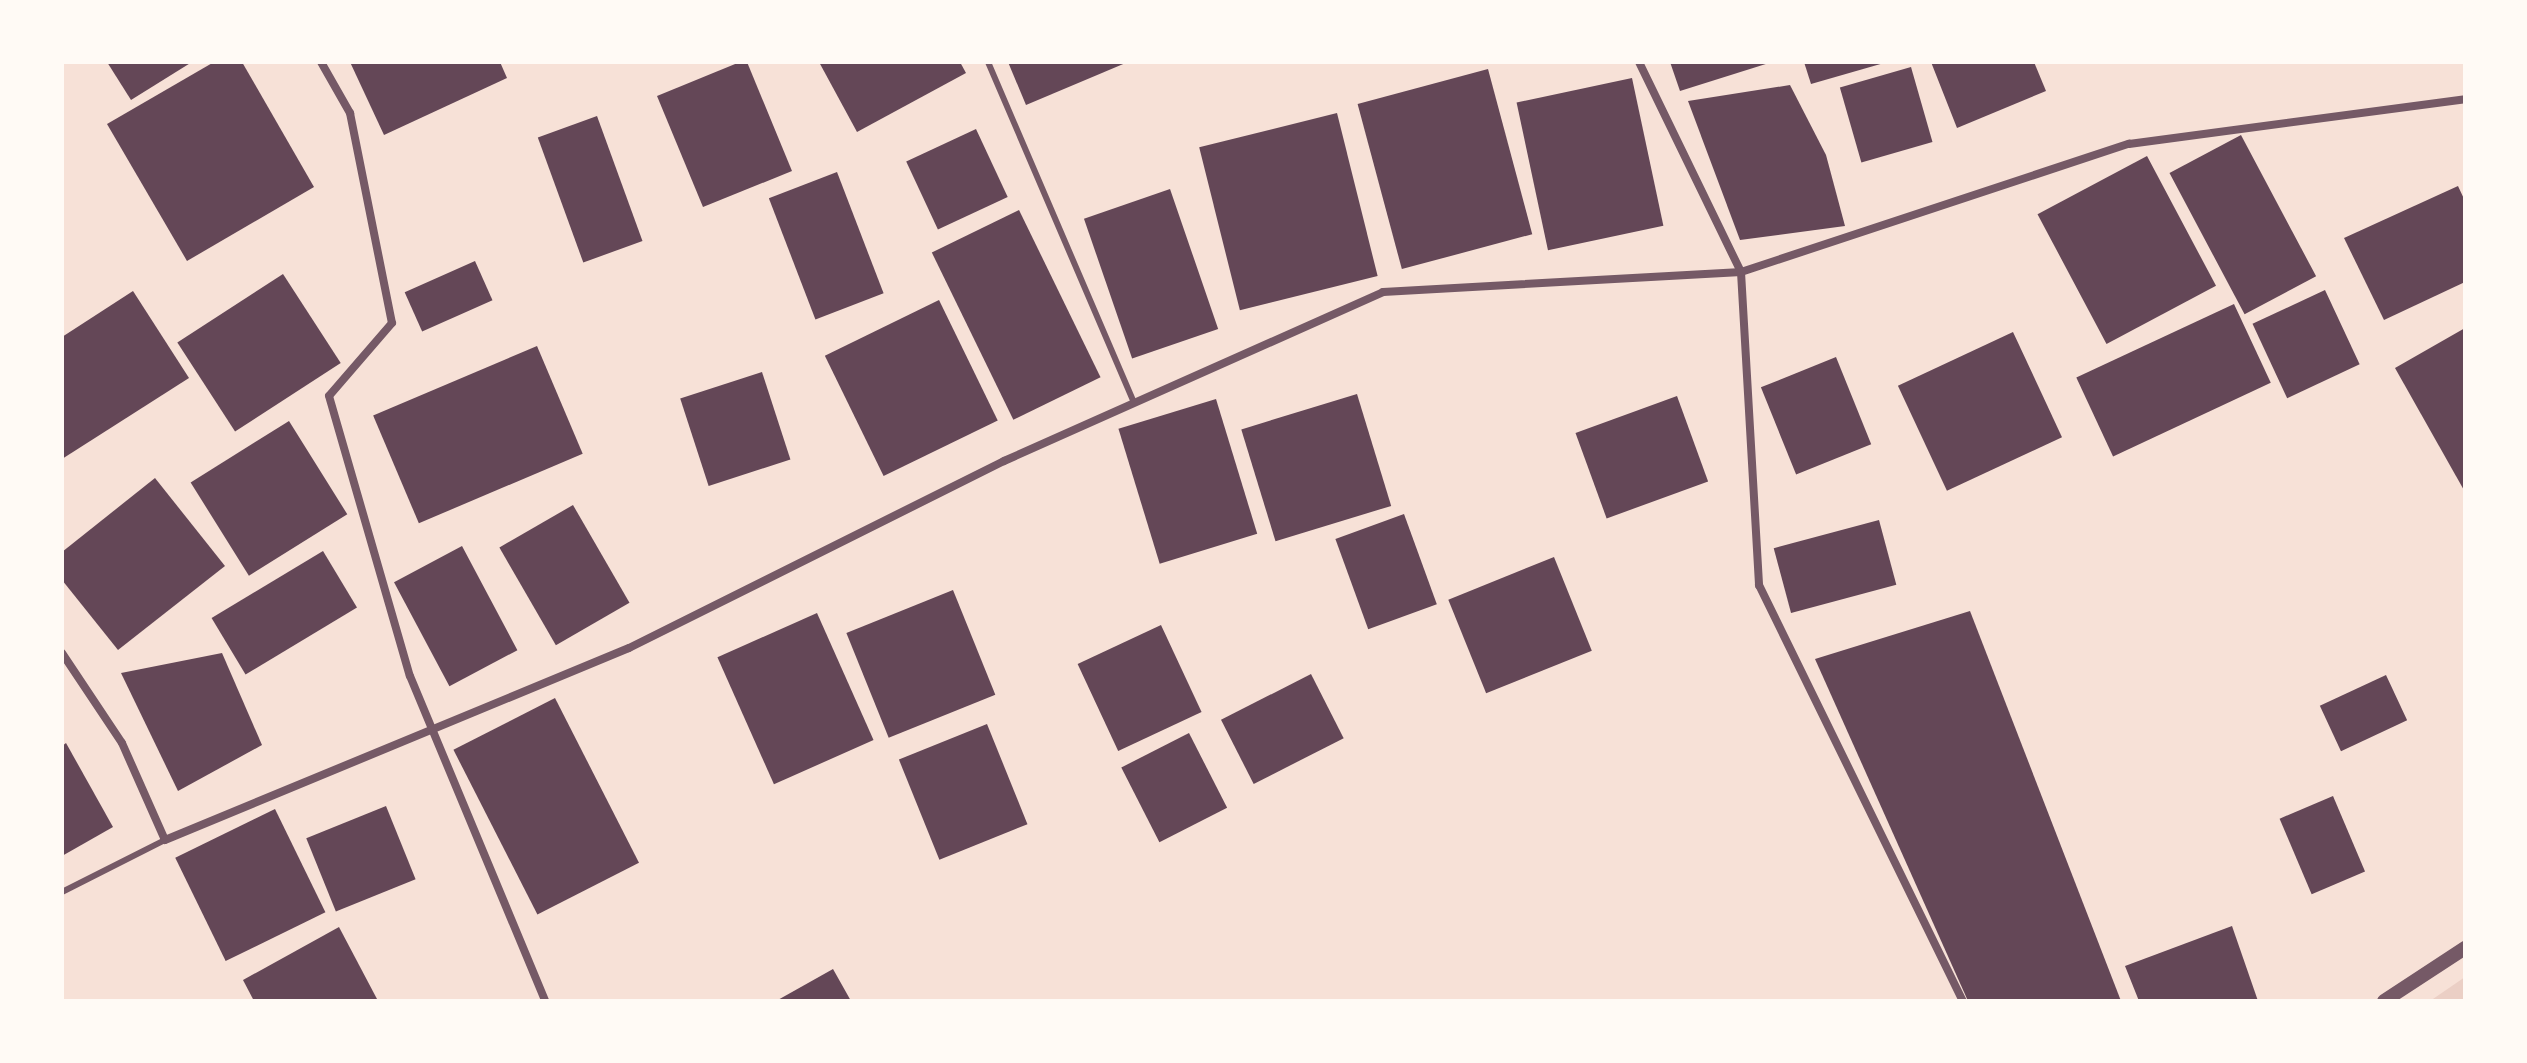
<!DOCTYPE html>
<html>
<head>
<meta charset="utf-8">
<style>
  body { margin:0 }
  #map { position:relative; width:2527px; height:1063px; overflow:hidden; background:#f7e1d7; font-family:"Archivo Narrow",sans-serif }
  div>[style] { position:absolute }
  .green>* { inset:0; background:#ebcfc5 }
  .building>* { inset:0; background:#644757; transform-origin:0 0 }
  .service>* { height:6px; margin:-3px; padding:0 3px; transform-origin:3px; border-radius:3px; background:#755966 }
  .minor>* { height:8px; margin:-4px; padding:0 4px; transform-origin:4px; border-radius:4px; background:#755966 }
  .tertiary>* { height:14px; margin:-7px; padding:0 7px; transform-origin:7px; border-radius:7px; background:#755966 }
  span { translate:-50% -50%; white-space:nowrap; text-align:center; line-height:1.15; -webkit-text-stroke:6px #fffaf5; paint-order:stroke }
  .frame { position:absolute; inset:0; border:64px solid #fffaf5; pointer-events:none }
</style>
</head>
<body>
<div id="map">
  <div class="green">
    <div style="clip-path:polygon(2465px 977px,2465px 1001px,2430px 1001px)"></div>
  </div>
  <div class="building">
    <div style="clip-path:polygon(107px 62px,192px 62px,131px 100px)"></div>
    <div style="clip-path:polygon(214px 62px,242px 62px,314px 187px,187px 261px,107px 124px)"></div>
    <div style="clip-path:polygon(350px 62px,500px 62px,507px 78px,384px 135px)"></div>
    <div style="clip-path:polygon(740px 62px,747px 62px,792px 171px,703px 207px,657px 96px)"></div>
    <div style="clip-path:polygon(819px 62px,960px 62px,966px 73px,857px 132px)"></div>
    <div style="clip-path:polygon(1008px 62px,1128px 62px,1026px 105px)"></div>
    <div style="clip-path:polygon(1670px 62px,1769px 62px,1769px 63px,1680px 91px)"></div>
    <div style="clip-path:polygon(1804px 62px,1884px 62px,1884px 63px,1811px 84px)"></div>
    <div style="clip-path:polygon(1931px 62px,2034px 62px,2046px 91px,1957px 128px)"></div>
    <div style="left:1911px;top:67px;width:78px;height:74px;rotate:74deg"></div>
    <div style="left:1488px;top:69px;width:171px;height:135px;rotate:75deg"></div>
    <div style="left:1632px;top:78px;width:151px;height:118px;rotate:78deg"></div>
    <div style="clip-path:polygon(1790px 85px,1826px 155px,1845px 226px,1740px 240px,1688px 101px)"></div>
    <div style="left:1337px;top:113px;width:168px;height:142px;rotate:76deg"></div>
    <div style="left:597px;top:116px;width:133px;height:63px;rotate:70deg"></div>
    <div style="left:976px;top:129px;width:75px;height:77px;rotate:65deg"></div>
    <div style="left:2241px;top:135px;width:160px;height:81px;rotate:62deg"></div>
    <div style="left:2147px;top:156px;width:147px;height:124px;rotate:62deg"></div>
    <div style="left:837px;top:172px;width:130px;height:73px;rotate:69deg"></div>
    <div style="clip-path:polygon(2458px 186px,2465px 201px,2465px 282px,2384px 320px,2344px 238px)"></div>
    <div style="left:1170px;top:189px;width:148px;height:91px;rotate:71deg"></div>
    <div style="left:1019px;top:210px;width:186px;height:97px;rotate:64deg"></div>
    <div style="left:475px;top:261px;width:43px;height:77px;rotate:66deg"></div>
    <div style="left:283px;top:274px;width:106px;height:126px;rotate:57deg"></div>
    <div style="left:2325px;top:290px;width:82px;height:80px;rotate:65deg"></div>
    <div style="clip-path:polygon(133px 291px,189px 378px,62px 459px,62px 337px)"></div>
    <div style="left:939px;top:300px;width:134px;height:127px;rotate:64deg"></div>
    <div style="left:2234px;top:304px;width:87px;height:174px;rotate:65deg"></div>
    <div style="clip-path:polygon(2465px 328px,2465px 492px,2395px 368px)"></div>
    <div style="left:2013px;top:332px;width:116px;height:127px;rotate:65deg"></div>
    <div style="left:537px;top:346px;width:117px;height:178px;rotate:67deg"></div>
    <div style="left:1836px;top:357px;width:94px;height:81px;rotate:68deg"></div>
    <div style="left:762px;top:372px;width:92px;height:86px;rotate:72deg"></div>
    <div style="left:1357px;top:394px;width:117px;height:121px;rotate:73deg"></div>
    <div style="left:1677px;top:396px;width:91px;height:108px;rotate:70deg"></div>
    <div style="left:1216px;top:399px;width:141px;height:102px;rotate:73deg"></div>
    <div style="left:289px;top:421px;width:110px;height:116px;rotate:58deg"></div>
    <div style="clip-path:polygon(155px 478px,225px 566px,118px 650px,62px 580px,62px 552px)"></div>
    <div style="left:573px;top:505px;width:113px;height:85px;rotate:60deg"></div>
    <div style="left:1404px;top:514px;width:96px;height:73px;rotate:70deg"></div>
    <div style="left:1879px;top:520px;width:67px;height:109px;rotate:75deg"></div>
    <div style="left:462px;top:546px;width:118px;height:77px;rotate:62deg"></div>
    <div style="left:323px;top:551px;width:66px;height:130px;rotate:59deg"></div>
    <div style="left:1554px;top:557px;width:101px;height:114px;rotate:68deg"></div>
    <div style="left:953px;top:590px;width:113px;height:115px;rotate:68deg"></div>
    <div style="clip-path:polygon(1970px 611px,2121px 1001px,1968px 1001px,1815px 659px)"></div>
    <div style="left:817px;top:613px;width:139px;height:109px;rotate:66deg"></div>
    <div style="left:1161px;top:625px;width:96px;height:92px;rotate:65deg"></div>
    <div style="clip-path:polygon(222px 653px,262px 745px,178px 791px,121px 673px)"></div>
    <div style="left:1311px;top:674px;width:72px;height:101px;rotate:63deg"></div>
    <div style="left:2386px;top:675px;width:50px;height:73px;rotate:65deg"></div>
    <div style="left:555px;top:698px;width:185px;height:114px;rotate:63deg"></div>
    <div style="left:987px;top:724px;width:108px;height:95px;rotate:68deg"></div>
    <div style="left:1189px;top:733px;width:84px;height:76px;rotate:63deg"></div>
    <div style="clip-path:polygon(66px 743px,113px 827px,62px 856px,62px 746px)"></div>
    <div style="left:2333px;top:796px;width:82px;height:58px;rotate:67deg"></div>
    <div style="left:386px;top:806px;width:79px;height:86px;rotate:68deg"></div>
    <div style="left:275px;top:809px;width:115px;height:111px;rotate:64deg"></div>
    <div style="clip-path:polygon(2232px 926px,2258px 1001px,2139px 1001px,2125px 966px)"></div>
    <div style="clip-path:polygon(339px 927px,377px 999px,254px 1001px,243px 980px)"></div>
    <div style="clip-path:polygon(833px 969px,851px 1001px,776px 1001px)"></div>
  </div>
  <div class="service">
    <div style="left:988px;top:62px;width:371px;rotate:66.8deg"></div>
    <div style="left:62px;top:892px;width:115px;rotate:-26.8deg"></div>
  </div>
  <div class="minor">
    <div style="left:321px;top:62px;width:59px;rotate:60.4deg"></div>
    <div style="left:350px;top:113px;width:214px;rotate:78.7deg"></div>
    <div style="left:392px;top:323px;width:96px;rotate:130.8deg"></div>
    <div style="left:329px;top:396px;width:291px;rotate:73.9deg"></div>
    <div style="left:410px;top:676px;width:352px;rotate:67.4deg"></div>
    <div style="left:1639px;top:62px;width:233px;rotate:64.1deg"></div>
    <div style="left:1741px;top:272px;width:314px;rotate:86.7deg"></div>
    <div style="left:1759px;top:585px;width:463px;rotate:63.9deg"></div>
    <div style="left:62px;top:653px;width:108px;rotate:56.3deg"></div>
    <div style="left:122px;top:743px;width:106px;rotate:66.1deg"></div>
    <div style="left:165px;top:840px;width:502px;rotate:-22.48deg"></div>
    <div style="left:629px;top:648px;width:419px;rotate:-26.5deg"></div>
    <div style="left:1004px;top:461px;width:415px;rotate:-24deg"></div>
    <div style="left:1383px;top:292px;width:359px;rotate:-3.2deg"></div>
    <div style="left:1741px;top:272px;width:409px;rotate:-18.3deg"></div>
    <div style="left:2129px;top:144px;width:339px;rotate:-7.6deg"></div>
  </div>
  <div class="tertiary">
    <div style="left:2384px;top:1001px;width:97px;rotate:-33.2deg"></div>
  </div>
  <div class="frame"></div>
</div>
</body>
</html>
